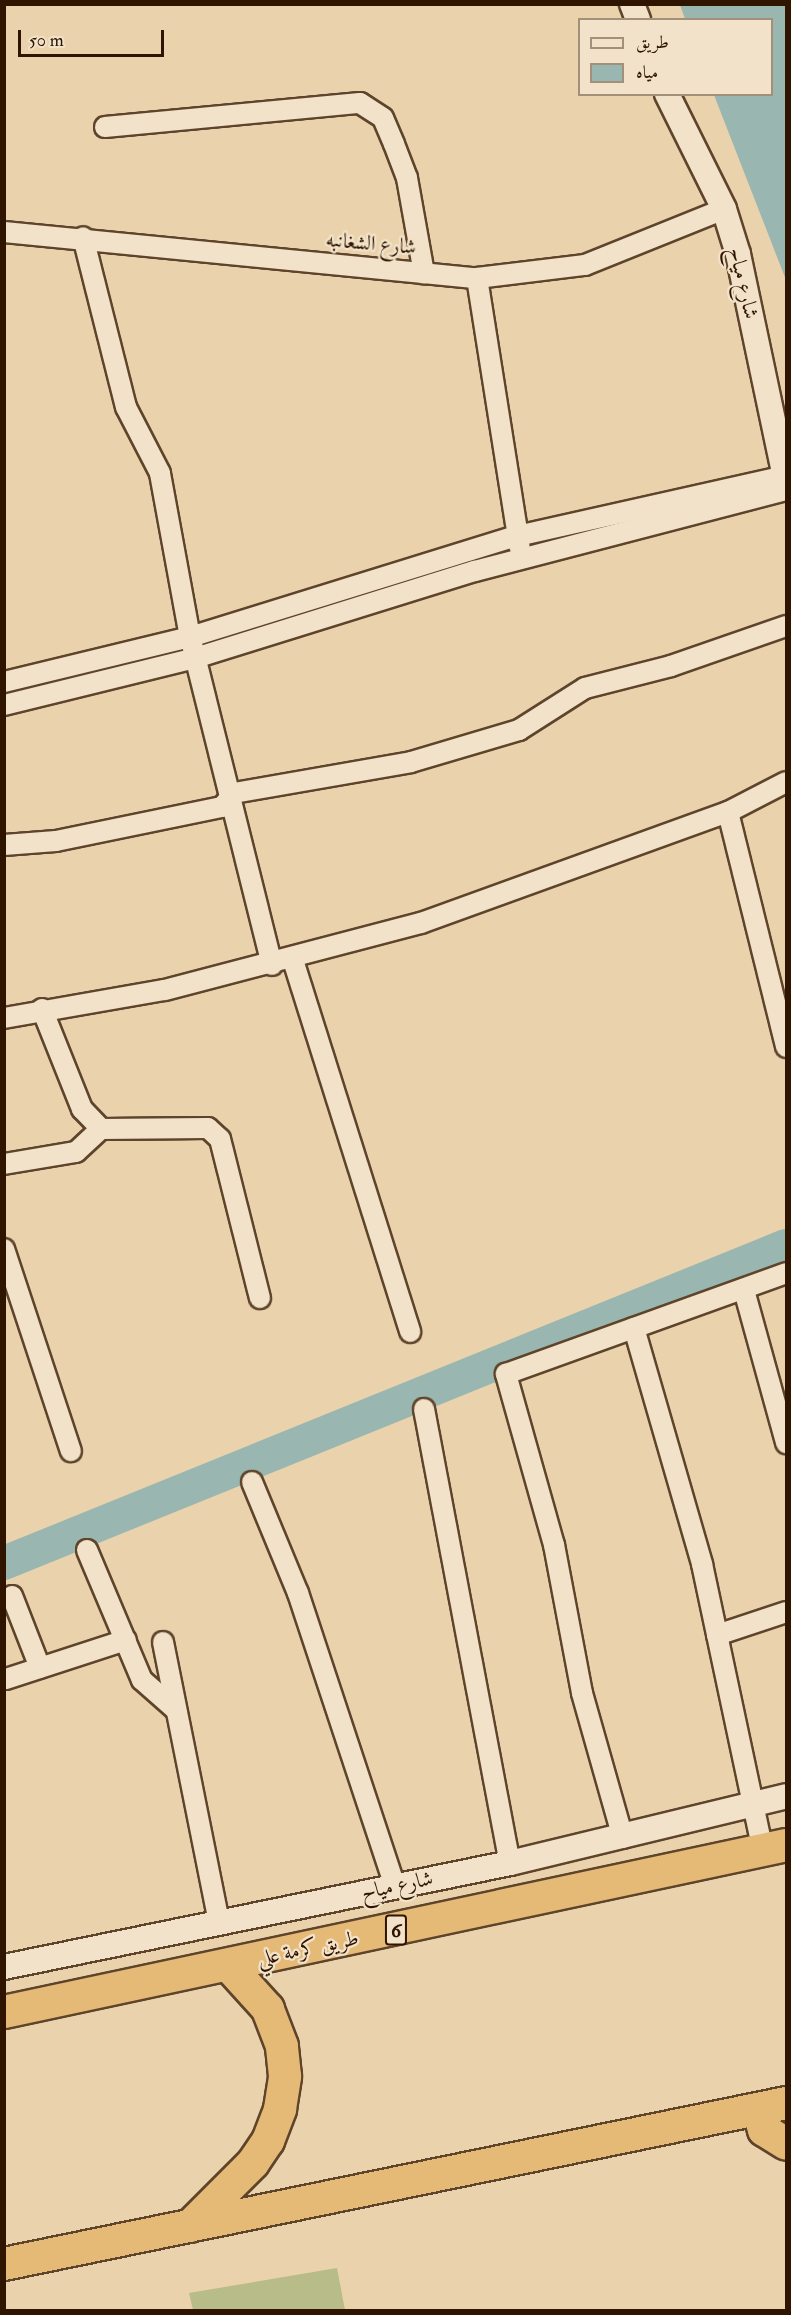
<!DOCTYPE html>
<html>
<head>
<meta charset="utf-8">
<style>
  body { margin:0 }
  #map { position:relative; width:791px; height:2315px; overflow:hidden; background:#ead3ac; font-family:"IM FELL Double Pica",Amiri,serif }
  div>[style] { position:absolute }
  .green>* { inset:0; background:#b7bc89 }
  .water>* { inset:0; background:#99b7b0 }
  .river>* { height:34px; margin:-17px; padding:0 17px; transform-origin:17px; border-radius:17px; background:#99b7b0 }
  .roads { filter:drop-shadow(2px 0 #5e442b) drop-shadow(-2px 0 #5e442b) drop-shadow(0 2px #5e442b) drop-shadow(0 -2px #5e442b) }
  .minor>* { height:20px; margin:-10px; padding:0 10px; transform-origin:10px; border-radius:10px; background:#f1e2c9 }
  .tertiary>* { height:24px; margin:-12px; padding:0 12px; transform-origin:12px; border-radius:12px; background:#f1e2c9 }
  .trunk>* { height:32px; margin:-16px; padding:0 16px; transform-origin:16px; border-radius:16px; background:#e5ba76 }
  span { translate:-50% -50%; white-space:nowrap; text-align:center; line-height:1.15; -webkit-text-stroke:4.5px #f1e2c9; paint-order:stroke }
  .shield-label span { padding:2px 4px; background:#f1e2c9; border:2px solid; border-radius:4px; -webkit-text-stroke-width:0 }
  .shield-label { font-size:20px; color:#2f1500; font-weight:700 }
  .street-label { font-size:21px; color:#2f1500 }
  .frame { position:absolute; inset:0; border:6px solid #2f1500; pointer-events:none }
  .legend { position:absolute; left:578px; top:18px; width:195px; height:78px; box-sizing:border-box; background:#f1e2c9; border:2px solid #a39079; margin:0; padding:8px 10px; list-style:none; font-size:18px; color:#2f1500 }
  .legend li { display:flex; align-items:center; gap:12px; height:30px }
  .legend b { width:30px; border:2px solid #a39079 }
  .scale { position:absolute; left:18px; top:30px; width:146px; height:27px; box-sizing:border-box; border:3px solid #2f1500; border-top:0; padding-left:8px; font-size:18px; line-height:21px; white-space:nowrap; color:#2f1500; -webkit-text-stroke:4px #f1e2c9; paint-order:stroke }
</style>
</head>
<body>
<div id="map">
  <div class="green">
    <div style="clip-path:polygon(337px 2268px,345px 2310px,193px 2310px,189px 2293px)"></div>
  </div>
  <div class="water">
    <div style="clip-path:polygon(680px 5px,786px 5px,786px 280px,714px 95px,772px 94px,772px 20px,685px 19px)"></div>
  </div>
  <div class="river">
    <div style="left:4px;top:1563px;width:844px;rotate:-22.07deg"></div>
  </div>
  <div class="roads">
    <div class="minor">
      <div style="left:105px;top:127px;width:256px;rotate:-5.4deg"></div>
      <div style="left:360px;top:103px;width:27px;rotate:33deg"></div>
      <div style="left:383px;top:118px;width:28px;rotate:67deg"></div>
      <div style="left:394px;top:144px;width:36px;rotate:69deg"></div>
      <div style="left:407px;top:178px;width:97px;rotate:79.9deg"></div>
      <div style="left:4px;top:232px;width:475px;rotate:5.6deg"></div>
      <div style="left:477px;top:278px;width:109px;rotate:-6.9deg"></div>
      <div style="left:585px;top:265px;width:150px;rotate:-21.9deg"></div>
      <div style="left:477px;top:278px;width:273px;rotate:81deg"></div>
      <div style="left:4px;top:682px;width:191px;rotate:-13.6deg"></div>
      <div style="left:190px;top:637px;width:167px;rotate:-100.4deg"></div>
      <div style="left:160px;top:473px;width:74px;rotate:-117.3deg"></div>
      <div style="left:126px;top:407px;width:175px;rotate:-104.2deg"></div>
      <div style="left:4px;top:705px;width:197px;rotate:-13.8deg"></div>
      <div style="left:195px;top:658px;width:293px;rotate:-17.3deg"></div>
      <div style="left:475px;top:571px;width:321px;rotate:-14.6deg"></div>
      <div style="left:728px;top:812px;width:242px;rotate:76.1deg"></div>
      <div style="left:4px;top:845px;width:52px;rotate:-4.4deg"></div>
      <div style="left:56px;top:841px;width:169px;rotate:-11.6deg"></div>
      <div style="left:222px;top:807px;width:18px;rotate:-49deg"></div>
      <div style="left:234px;top:793px;width:180px;rotate:-9.9deg"></div>
      <div style="left:411px;top:762px;width:113px;rotate:-16.5deg"></div>
      <div style="left:519px;top:730px;width:78px;rotate:-32.5deg"></div>
      <div style="left:585px;top:688px;width:89px;rotate:-14.3deg"></div>
      <div style="left:671px;top:666px;width:122px;rotate:-19.2deg"></div>
      <div style="left:293px;top:960px;width:390px;rotate:72.5deg"></div>
      <div style="left:272px;top:965px;width:338px;rotate:-104deg"></div>
      <div style="left:190px;top:637px;width:342px;rotate:-17.2deg"></div>
      <div style="left:517px;top:536px;width:275px;rotate:-12.6deg"></div>
      <div style="left:42px;top:1009px;width:108px;rotate:68.2deg"></div>
      <div style="left:82px;top:1109px;width:28px;rotate:46deg"></div>
      <div style="left:101px;top:1129px;width:107px;rotate:-0.5deg"></div>
      <div style="left:208px;top:1128px;width:16px;rotate:43deg"></div>
      <div style="left:220px;top:1139px;width:164px;rotate:75.9deg"></div>
      <div style="left:4px;top:1018px;width:163px;rotate:-9.9deg"></div>
      <div style="left:165px;top:990px;width:265px;rotate:-14.7deg"></div>
      <div style="left:421px;top:923px;width:326px;rotate:-19.9deg"></div>
      <div style="left:728px;top:812px;width:65px;rotate:-27.3deg"></div>
      <div style="left:4px;top:1164px;width:73px;rotate:-9.5deg"></div>
      <div style="left:76px;top:1152px;width:34px;rotate:-43deg"></div>
      <div style="left:4px;top:1249px;width:213px;rotate:71.7deg"></div>
      <div style="left:744px;top:1290px;width:159px;rotate:74.6deg"></div>
      <div style="left:634px;top:1328px;width:246px;rotate:73.9deg"></div>
      <div style="left:702px;top:1564px;width:293px;rotate:78deg"></div>
      <div style="left:424px;top:1409px;width:462px;rotate:79.3deg"></div>
      <div style="left:252px;top:1482px;width:120px;rotate:67.5deg"></div>
      <div style="left:298px;top:1593px;width:310px;rotate:71.7deg"></div>
      <div style="left:87px;top:1550px;width:141px;rotate:67.1deg"></div>
      <div style="left:142px;top:1680px;width:45px;rotate:41.4deg"></div>
      <div style="left:12px;top:1596px;width:77px;rotate:68.7deg"></div>
      <div style="left:717px;top:1635px;width:73px;rotate:-18.4deg"></div>
      <div style="left:163px;top:1642px;width:287px;rotate:78.7deg"></div>
      <div style="left:6px;top:1679px;width:126px;rotate:-18deg"></div>
      <div style="left:623px;top:1838px;width:151px;rotate:-105.8deg"></div>
      <div style="left:582px;top:1693px;width:151px;rotate:-100.7deg"></div>
      <div style="left:554px;top:1545px;width:178px;rotate:-105.7deg"></div>
      <div style="left:506px;top:1374px;width:298px;rotate:-19.8deg"></div>
    </div>
    <div class="tertiary">
      <div style="left:632px;top:4px;width:17px;rotate:69deg"></div>
      <div style="left:667px;top:94px;width:128px;rotate:63.6deg"></div>
      <div style="left:724px;top:209px;width:47px;rotate:72.7deg"></div>
      <div style="left:738px;top:254px;width:233px;rotate:78.1deg"></div>
      <div style="left:4px;top:1967px;width:517px;rotate:-11.61deg"></div>
      <div style="left:510px;top:1863px;width:284px;rotate:-13.6deg"></div>
    </div>
    <div class="trunk">
      <div style="left:4px;top:2012px;width:800px;rotate:-12.05deg"></div>
      <div style="left:758px;top:2110px;width:21px;rotate:73deg"></div>
      <div style="left:764px;top:2130px;width:26px;rotate:32deg"></div>
      <div style="left:190px;top:2226px;width:89px;rotate:-45deg"></div>
      <div style="left:253px;top:2163px;width:27px;rotate:-56deg"></div>
      <div style="left:268px;top:2141px;width:34px;rotate:-69deg"></div>
      <div style="left:280px;top:2109px;width:33px;rotate:-81deg"></div>
      <div style="left:285px;top:2076px;width:30px;rotate:-96deg"></div>
      <div style="left:282px;top:2046px;width:40px;rotate:-111deg"></div>
      <div style="left:268px;top:2009px;width:58px;rotate:-132.2deg"></div>
      <div style="left:4px;top:2264px;width:798px;rotate:-11.63deg"></div>
    </div>
  </div>
  <div class="shield-label">
    <span style="left:396px;top:1930px">6</span>
  </div>
  <div class="street-label">
    <span style="left:371px;top:244px;rotate:5deg">شارع الشغانبه</span>
    <span style="left:743px;top:283px;rotate:77deg">شارع مياح</span>
    <span style="left:397px;top:1886px;rotate:-12deg">شارع مياح</span>
    <span style="left:308px;top:1949px;rotate:-12deg">طريق كرمة علي</span>
  </div>
  <div class="frame"></div>
  <ul class="legend">
  <li><b style="height:8px;background:#f1e2c9"></b>طريق</li>
  <li><b style="height:16px;background:#99b7b0"></b>مياه</li>
  </ul>
  <div class="scale">50 m</div>
</div>
</body>
</html>
